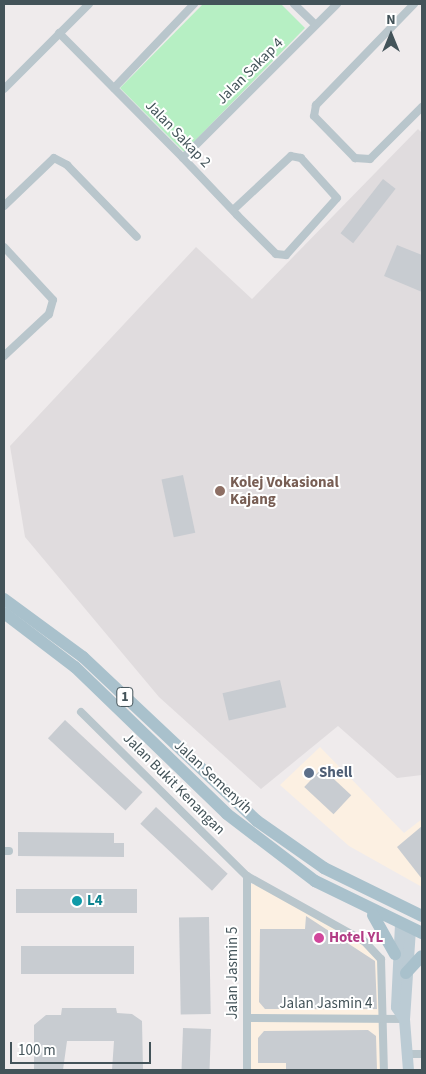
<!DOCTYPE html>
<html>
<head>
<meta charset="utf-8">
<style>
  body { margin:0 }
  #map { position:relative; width:426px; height:1074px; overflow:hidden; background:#efebec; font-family:"Source Sans 3",sans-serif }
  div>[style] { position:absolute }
  .commercial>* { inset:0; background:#fcf0e2 }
  .education>* { inset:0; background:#e0dcde }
  .green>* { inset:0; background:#b6efc3 }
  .building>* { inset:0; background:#c8ccd1; transform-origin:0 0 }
  .street>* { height:8px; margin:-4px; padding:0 4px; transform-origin:4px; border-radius:4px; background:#b9c6cc }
  .secondary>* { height:11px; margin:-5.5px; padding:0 5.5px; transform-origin:5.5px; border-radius:5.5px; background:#bbcbd4 }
  .primary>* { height:12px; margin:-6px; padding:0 6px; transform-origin:6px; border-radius:6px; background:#a9c1cc }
  .dots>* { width:14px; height:14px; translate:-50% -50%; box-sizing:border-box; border:2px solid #fff; border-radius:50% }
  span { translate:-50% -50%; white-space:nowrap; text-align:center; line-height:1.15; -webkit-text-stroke:4px #fff; paint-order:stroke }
  .shield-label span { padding:1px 4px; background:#fff; border:1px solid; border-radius:4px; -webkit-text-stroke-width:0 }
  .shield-label { font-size:14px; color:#435359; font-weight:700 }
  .street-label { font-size:15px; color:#435359 }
  .education-label { font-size:15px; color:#785e54; font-weight:700 }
  .left { translate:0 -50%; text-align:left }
  .service-label { font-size:15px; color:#4e5e75; font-weight:700 }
  .culture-label { font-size:15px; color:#0d838f; font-weight:700 }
  .hotel-label { font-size:15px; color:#b23c85; font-weight:700 }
  .frame { position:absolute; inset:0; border:5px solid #435359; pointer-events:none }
  .north { position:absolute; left:366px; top:10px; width:50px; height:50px; -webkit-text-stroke:4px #fff; paint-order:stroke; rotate:0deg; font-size:14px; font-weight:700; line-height:20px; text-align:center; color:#435359 }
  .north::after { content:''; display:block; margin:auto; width:18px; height:22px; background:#435359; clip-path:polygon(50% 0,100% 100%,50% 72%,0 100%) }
  .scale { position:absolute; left:10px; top:1042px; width:141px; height:22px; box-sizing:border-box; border:2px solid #435359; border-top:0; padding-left:6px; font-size:15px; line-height:18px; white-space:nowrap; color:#435359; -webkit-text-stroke:4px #fff; paint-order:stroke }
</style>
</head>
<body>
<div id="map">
  <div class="commercial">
    <div style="clip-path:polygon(320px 747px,404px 833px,422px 819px,422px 887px,349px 846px,280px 785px)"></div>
    <div style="clip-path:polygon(251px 884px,261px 884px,362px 945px,380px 961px,381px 1070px,251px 1070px)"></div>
  </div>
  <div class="education">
    <div style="clip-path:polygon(418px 129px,422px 133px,422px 775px,397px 778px,338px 726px,261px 789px,159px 697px,25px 537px,10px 446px,196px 247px,252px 299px)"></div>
  </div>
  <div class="green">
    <div style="clip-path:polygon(203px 4px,281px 4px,305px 28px,184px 152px,120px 88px)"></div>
  </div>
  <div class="building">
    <div style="left:383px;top:179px;width:16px;height:69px;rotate:38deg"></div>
    <div style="clip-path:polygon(397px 245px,422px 255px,422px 292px,384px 276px)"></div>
    <div style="left:183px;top:475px;width:59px;height:22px;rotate:78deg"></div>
    <div style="left:280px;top:680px;width:28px;height:59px;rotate:77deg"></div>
    <div style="left:65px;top:720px;width:106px;height:25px;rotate:43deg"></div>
    <div style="left:322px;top:768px;width:40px;height:26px;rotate:43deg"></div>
    <div style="left:156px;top:807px;width:98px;height:23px;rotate:43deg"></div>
    <div style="clip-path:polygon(422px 826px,422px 879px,397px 847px)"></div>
    <div style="clip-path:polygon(18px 832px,114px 833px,114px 843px,124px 843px,124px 857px,18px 856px)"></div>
    <div style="left:137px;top:889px;width:24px;height:121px;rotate:90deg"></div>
    <div style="clip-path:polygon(306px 916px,375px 961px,377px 1009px,265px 1009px,259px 1002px,260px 929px,305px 929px)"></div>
    <div style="left:209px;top:917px;width:97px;height:30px;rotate:89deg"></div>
    <div style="left:21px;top:946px;width:113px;height:28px"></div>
    <div style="clip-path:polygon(62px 1008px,116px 1008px,117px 1013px,132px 1014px,142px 1021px,143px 1070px,112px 1070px,114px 1041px,67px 1041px,63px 1070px,34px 1070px,34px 1025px,46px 1015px,61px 1015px)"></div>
    <div style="left:183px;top:1028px;width:28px;height:42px;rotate:2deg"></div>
    <div style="clip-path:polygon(368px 1030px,376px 1036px,377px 1070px,286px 1070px,286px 1063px,258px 1063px,258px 1038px,264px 1031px)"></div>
  </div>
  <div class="street">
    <div style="left:294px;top:4px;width:30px;rotate:44deg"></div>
    <div style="left:414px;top:4px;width:141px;rotate:134.1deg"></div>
    <div style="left:316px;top:105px;width:11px;rotate:100deg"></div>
    <div style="left:314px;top:116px;width:59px;rotate:45.7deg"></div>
    <div style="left:355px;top:158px;width:15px;rotate:4deg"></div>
    <div style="left:370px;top:159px;width:74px;rotate:-45deg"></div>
    <div style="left:59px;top:33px;width:176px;rotate:45.2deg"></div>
    <div style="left:183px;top:158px;width:79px;rotate:46.5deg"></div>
    <div style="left:237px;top:215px;width:55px;rotate:45deg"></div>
    <div style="left:276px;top:254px;width:10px;rotate:6deg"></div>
    <div style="left:286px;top:255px;width:76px;rotate:-48.2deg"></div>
    <div style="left:337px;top:198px;width:54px;rotate:-132deg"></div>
    <div style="left:301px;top:158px;width:10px;rotate:-169deg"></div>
    <div style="left:291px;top:156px;width:79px;rotate:137deg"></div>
    <div style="left:114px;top:88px;width:116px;rotate:-46.4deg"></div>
    <div style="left:4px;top:89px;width:120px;rotate:-45deg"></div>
    <div style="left:183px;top:158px;width:218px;rotate:-45deg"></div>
    <div style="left:4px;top:206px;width:69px;rotate:-43.8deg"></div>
    <div style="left:54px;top:158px;width:15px;rotate:28deg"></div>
    <div style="left:67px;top:165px;width:100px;rotate:45.8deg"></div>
    <div style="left:4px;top:247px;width:72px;rotate:47.2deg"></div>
    <div style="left:53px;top:300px;width:15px;rotate:106deg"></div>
    <div style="left:49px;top:314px;width:62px;rotate:137deg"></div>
    <div style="left:81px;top:712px;width:233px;rotate:44.7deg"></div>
    <div style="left:4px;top:851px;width:5px"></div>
    <div style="left:247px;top:876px;width:134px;rotate:29.1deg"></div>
    <div style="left:364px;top:941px;width:25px;rotate:47deg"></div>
    <div style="left:381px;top:959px;width:111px;rotate:88.5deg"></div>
    <div style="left:247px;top:1018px;width:157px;rotate:0.4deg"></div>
    <div style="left:407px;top:1054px;width:15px"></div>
    <div style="left:247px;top:1070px;width:194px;rotate:-90deg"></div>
  </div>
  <div class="secondary">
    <div style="left:400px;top:924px;width:83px;rotate:92.8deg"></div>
    <div style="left:396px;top:1007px;width:14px;rotate:56deg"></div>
    <div style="left:408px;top:1070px;width:51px;rotate:-94.5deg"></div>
    <div style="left:404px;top:1019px;width:91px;rotate:-86.2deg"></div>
  </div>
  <div class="primary">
    <div style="left:4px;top:599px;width:98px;rotate:36.3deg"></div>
    <div style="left:83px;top:657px;width:239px;rotate:43.3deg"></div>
    <div style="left:257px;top:821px;width:82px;rotate:35deg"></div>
    <div style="left:324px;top:868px;width:109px;rotate:26.1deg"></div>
    <div style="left:4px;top:613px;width:89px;rotate:37.3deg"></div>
    <div style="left:75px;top:667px;width:211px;rotate:44deg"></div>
    <div style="left:227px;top:814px;width:111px;rotate:37.3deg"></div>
    <div style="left:315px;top:881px;width:119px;rotate:25.9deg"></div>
    <div style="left:373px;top:915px;width:45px;rotate:60.6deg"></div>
    <div style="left:406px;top:973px;width:23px;rotate:-47deg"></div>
  </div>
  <div class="dots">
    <div style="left:220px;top:491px;background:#8d6e63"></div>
    <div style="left:309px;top:773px;background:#5c6f8a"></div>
    <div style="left:77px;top:901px;background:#0f9aa8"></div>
    <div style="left:319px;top:938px;background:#d1479c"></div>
  </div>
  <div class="shield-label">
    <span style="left:125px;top:697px">1</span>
  </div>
  <div class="street-label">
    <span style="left:250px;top:71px;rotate:-45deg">Jalan Sakap 4</span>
    <span style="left:178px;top:134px;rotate:46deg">Jalan Sakap 2</span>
    <span style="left:213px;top:777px;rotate:43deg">Jalan Semenyih</span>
    <span style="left:174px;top:784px;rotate:45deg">Jalan Bukit Kenangan</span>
    <span style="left:233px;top:973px;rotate:-90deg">Jalan Jasmin 5</span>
    <span style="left:326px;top:1004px">Jalan Jasmin 4</span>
  </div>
  <div class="education-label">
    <span class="left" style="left:230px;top:491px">Kolej Vokasional<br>Kajang</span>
  </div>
  <div class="service-label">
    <span class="left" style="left:319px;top:773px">Shell</span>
  </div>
  <div class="culture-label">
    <span class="left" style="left:87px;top:901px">L4</span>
  </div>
  <div class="hotel-label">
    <span class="left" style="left:329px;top:938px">Hotel YL</span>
  </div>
  <div class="frame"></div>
  <div class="north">N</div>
  <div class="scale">100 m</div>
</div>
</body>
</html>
